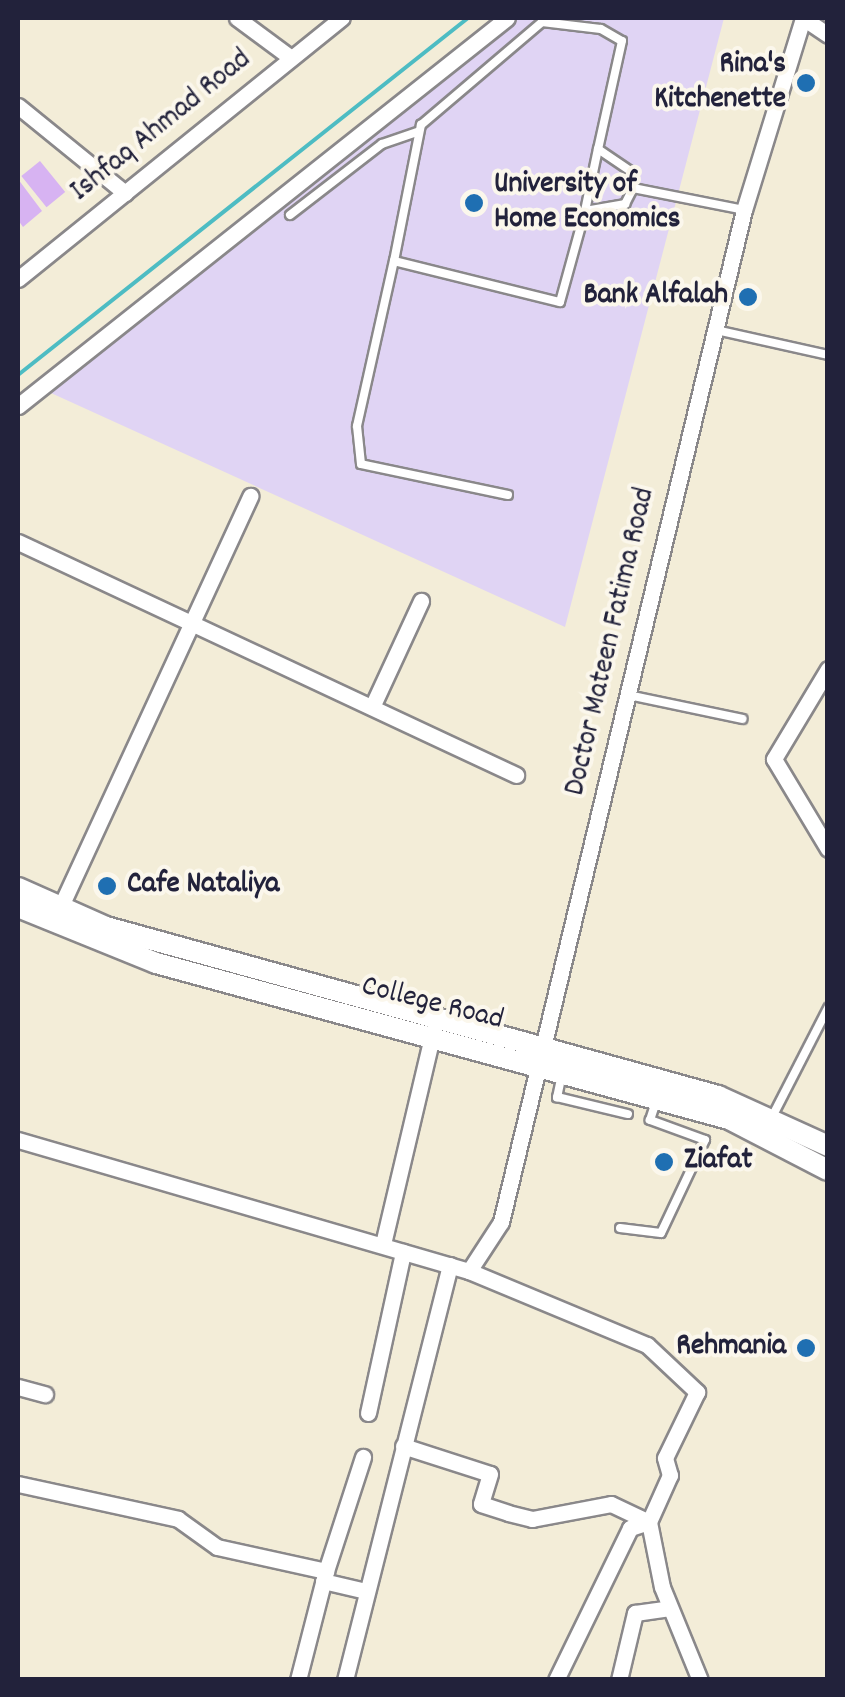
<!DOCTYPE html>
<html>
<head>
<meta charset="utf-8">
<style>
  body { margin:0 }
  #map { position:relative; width:845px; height:1697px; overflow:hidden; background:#f3edd8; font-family:Dekko,sans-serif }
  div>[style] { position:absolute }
  .built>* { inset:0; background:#e0d4f4 }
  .stream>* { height:4px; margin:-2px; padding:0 2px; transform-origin:2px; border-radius:2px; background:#4dbcc3 }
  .building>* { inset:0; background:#d7b3f2; transform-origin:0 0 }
  .roads { filter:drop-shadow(2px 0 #8a888a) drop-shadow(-2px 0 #8a888a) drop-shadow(0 2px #8a888a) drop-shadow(0 -2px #8a888a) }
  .service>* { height:8px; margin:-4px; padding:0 4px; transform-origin:4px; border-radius:4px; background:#fff }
  .minor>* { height:15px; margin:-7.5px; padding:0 7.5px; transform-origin:7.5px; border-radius:7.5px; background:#fff }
  .secondary>* { height:20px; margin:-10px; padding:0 10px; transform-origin:10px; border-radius:10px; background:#fff }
  .dots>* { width:28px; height:28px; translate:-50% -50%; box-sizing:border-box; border:5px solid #fbf7ec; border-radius:50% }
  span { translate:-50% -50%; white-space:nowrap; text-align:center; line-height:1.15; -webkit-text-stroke:8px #fbf7ec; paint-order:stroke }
  .poi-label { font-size:30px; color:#22223b; font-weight:700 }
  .right { translate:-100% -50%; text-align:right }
  .left { translate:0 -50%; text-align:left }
  .street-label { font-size:30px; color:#22223b }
  .frame { position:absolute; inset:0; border:20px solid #22223b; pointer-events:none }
</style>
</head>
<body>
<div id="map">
  <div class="built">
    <div style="clip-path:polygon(507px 18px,724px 18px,565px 627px,40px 388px)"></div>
  </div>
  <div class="stream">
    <div style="left:18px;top:375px;width:574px;rotate:-38.43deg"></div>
  </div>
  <div class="building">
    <div style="left:40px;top:161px;width:40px;height:24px;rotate:51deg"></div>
    <div style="clip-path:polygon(18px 179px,42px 211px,23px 227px,18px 220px)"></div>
  </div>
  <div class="roads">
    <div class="service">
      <div style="left:585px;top:211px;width:63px;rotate:-78.2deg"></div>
      <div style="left:290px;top:215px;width:116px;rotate:-37.7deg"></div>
      <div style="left:382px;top:144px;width:37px;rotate:-19deg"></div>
      <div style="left:394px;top:261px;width:139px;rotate:-78.8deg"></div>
      <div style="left:421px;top:125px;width:159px;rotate:-40.4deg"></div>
      <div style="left:542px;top:22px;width:59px;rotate:6.8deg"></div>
      <div style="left:601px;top:29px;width:24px;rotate:30deg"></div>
      <div style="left:622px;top:41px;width:111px;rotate:102.5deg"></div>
      <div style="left:598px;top:149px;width:41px;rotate:34.1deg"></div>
      <div style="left:632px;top:172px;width:16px;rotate:86deg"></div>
      <div style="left:716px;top:330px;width:115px;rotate:12.6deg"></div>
      <div style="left:508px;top:495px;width:150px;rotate:-168.1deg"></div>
      <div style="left:361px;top:464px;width:38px;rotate:-96deg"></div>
      <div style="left:357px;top:426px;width:169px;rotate:-77.4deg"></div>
      <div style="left:394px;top:261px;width:171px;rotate:13.9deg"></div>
      <div style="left:560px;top:302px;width:94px;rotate:-74.6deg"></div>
      <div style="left:585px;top:211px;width:41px;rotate:-9.9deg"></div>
      <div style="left:625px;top:204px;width:18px;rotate:-63deg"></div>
      <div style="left:633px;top:188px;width:113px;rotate:11.2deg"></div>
      <div style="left:628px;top:695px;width:117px;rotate:11.8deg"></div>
      <div style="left:562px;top:1074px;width:24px;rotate:102deg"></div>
      <div style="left:557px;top:1097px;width:73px;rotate:13.5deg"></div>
      <div style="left:772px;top:1117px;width:123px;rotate:-62.8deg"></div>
      <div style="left:620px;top:1228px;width:41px;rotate:7deg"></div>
      <div style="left:661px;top:1233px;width:103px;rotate:-64.7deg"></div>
      <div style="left:705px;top:1140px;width:59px;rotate:-160deg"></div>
      <div style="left:650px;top:1120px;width:19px;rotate:-72deg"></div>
    </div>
    <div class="minor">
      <div style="left:237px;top:18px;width:67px;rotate:36.5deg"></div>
      <div style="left:18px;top:106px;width:138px;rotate:39.1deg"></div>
      <div style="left:18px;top:279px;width:416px;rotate:-38.9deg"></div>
      <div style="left:18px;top:406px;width:624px;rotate:-38.43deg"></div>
      <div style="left:18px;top:542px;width:550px;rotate:25.07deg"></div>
      <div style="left:828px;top:669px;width:105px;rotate:121deg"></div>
      <div style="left:774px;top:759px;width:105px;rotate:59deg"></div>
      <div style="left:372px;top:707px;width:117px;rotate:-65.2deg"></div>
      <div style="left:60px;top:908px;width:454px;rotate:-65.2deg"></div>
      <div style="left:18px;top:1140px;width:470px;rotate:16.2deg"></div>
      <div style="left:469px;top:1271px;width:193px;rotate:22.6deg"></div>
      <div style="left:647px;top:1345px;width:69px;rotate:43.2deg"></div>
      <div style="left:697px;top:1392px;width:73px;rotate:115.9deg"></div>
      <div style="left:665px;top:1458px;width:18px;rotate:74deg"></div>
      <div style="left:670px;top:1475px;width:51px;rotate:114.1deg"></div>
      <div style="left:649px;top:1522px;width:66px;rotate:78.7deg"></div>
      <div style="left:662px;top:1587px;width:100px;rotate:67.8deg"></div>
      <div style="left:383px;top:1244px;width:222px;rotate:-76.7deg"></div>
      <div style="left:469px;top:1271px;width:59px;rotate:-56.9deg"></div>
      <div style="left:501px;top:1222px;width:1041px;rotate:-76.5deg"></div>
      <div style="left:744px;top:210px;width:201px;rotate:-72.9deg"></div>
      <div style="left:803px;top:18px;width:30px;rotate:34deg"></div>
      <div style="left:18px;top:1387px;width:28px;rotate:15deg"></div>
      <div style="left:368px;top:1413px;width:165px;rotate:-77.7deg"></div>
      <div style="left:403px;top:1446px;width:91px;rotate:17.8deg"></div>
      <div style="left:490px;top:1474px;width:31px;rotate:107deg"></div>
      <div style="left:481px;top:1504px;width:28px;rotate:18deg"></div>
      <div style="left:508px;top:1513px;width:25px;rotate:14deg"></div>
      <div style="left:532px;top:1519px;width:80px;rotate:-10.8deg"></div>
      <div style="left:611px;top:1504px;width:42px;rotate:25.3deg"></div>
      <div style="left:18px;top:1484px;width:164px;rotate:12.3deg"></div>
      <div style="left:178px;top:1519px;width:48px;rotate:35.7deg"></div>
      <div style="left:217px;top:1547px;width:112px;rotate:12.4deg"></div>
      <div style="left:326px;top:1571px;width:113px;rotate:104.4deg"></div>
      <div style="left:326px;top:1571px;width:120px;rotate:-72deg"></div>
      <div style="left:323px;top:1581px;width:44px;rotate:13.1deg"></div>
      <div style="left:345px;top:1680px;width:428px;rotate:-75.8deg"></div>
      <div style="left:556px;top:1680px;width:169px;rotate:-64deg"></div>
      <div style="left:630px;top:1528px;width:20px;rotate:-18deg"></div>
      <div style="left:619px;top:1680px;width:69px;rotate:-76.6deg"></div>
      <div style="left:635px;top:1613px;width:35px;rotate:-8deg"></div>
    </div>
    <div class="secondary">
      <div style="left:18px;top:888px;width:96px;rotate:23.9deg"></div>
      <div style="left:106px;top:927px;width:635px;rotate:15.44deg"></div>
      <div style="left:718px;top:1096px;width:121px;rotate:24.4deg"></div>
      <div style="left:18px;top:907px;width:149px;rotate:22.1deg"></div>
      <div style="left:156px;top:963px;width:594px;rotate:15.23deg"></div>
      <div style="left:729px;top:1119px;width:111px;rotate:27.3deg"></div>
    </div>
  </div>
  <div class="dots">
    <div style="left:806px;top:83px;background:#1f6fb2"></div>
    <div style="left:474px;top:203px;background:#1f6fb2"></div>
    <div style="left:748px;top:297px;background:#1f6fb2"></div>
    <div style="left:107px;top:886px;background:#1f6fb2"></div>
    <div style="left:664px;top:1162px;background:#1f6fb2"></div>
    <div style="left:806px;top:1348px;background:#1f6fb2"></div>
  </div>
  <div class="poi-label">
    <span class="right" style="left:786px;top:83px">Rina's<br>Kitchenette</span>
    <span class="left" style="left:494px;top:203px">University of<br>Home Economics</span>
    <span class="right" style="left:728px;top:297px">Bank Alfalah</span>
    <span class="left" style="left:127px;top:886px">Cafe Nataliya</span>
    <span class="left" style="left:684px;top:1162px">Ziafat</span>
    <span class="right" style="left:786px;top:1348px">Rehmania</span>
  </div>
  <div class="street-label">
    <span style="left:162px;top:127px;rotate:-39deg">Ishfaq Ahmad Road</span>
    <span style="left:612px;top:642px;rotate:-77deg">Doctor Mateen Fatima Road</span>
    <span style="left:432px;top:1005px;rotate:14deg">College Road</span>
  </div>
  <div class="frame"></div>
</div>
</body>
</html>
